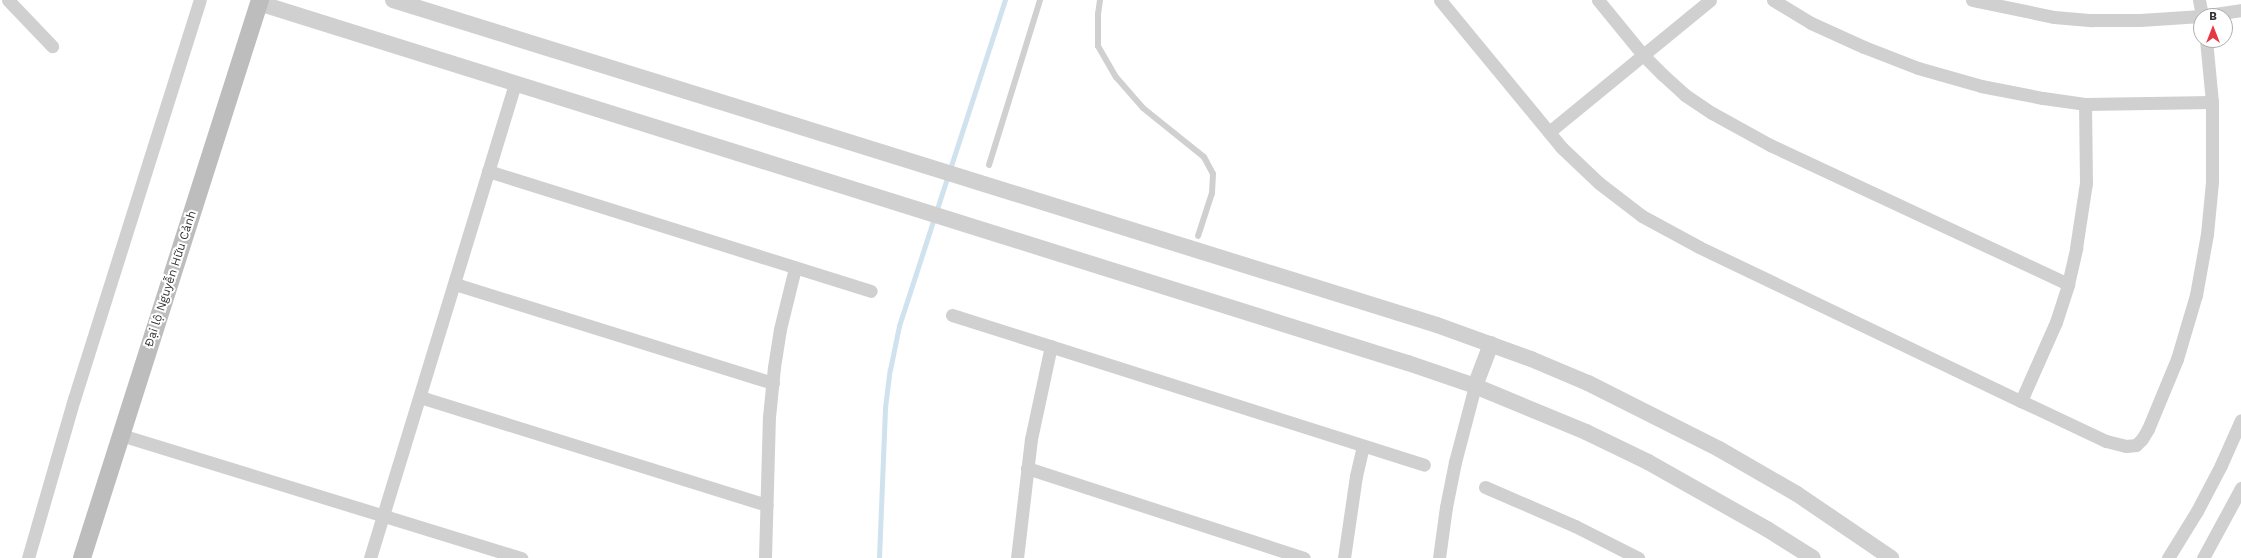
<!DOCTYPE html>
<html>
<head>
<meta charset="utf-8">
<style>
  body { margin:0 }
  #map { position:relative; width:2241px; height:558px; overflow:hidden; background:#fff; font-family:"Work Sans",sans-serif }
  div>[style] { position:absolute }
  .stream>* { height:4.5px; margin:-2.25px; padding:0 2.25px; transform-origin:2.25px; border-radius:2.25px; background:#cfe2ee }
  .service>* { height:6px; margin:-3px; padding:0 3px; transform-origin:3px; border-radius:3px; background:#d0d0d0 }
  .minor>* { height:13px; margin:-6.5px; padding:0 6.5px; transform-origin:6.5px; border-radius:6.5px; background:#d0d0d0 }
  .tertiary>* { height:16px; margin:-8px; padding:0 8px; transform-origin:8px; border-radius:8px; background:#d0d0d0 }
  .secondary>* { height:18px; margin:-9px; padding:0 9px; transform-origin:9px; border-radius:9px; background:#bdbdbd }
  span { translate:-50% -50%; white-space:nowrap; text-align:center; line-height:1.15; -webkit-text-stroke:4px #fff; paint-order:stroke }
  .street-label { font-size:12px; color:#333 }
  .north { position:absolute; left:2193px; top:8px; width:40px; height:40px; box-sizing:border-box; background:#fff; border:1px solid #adadad; border-radius:50%; rotate:0deg; font-size:11px; font-weight:700; line-height:16px; text-align:center; color:#333 }
  .north::after { content:''; display:block; margin:auto; width:14px; height:18px; background:#e63946; clip-path:polygon(50% 0,100% 100%,50% 72%,0 100%) }
</style>
</head>
<body>
<div id="map">
  <div class="stream">
    <div style="left:879px;top:558px;width:150px;rotate:-87.7deg"></div>
    <div style="left:885px;top:408px;width:38px;rotate:-83deg"></div>
    <div style="left:890px;top:370px;width:45px;rotate:-78.4deg"></div>
    <div style="left:899px;top:326px;width:343px;rotate:-72deg"></div>
  </div>
  <div class="service">
    <div style="left:1100px;top:0;width:14px;rotate:98deg"></div>
    <div style="left:1098px;top:14px;width:32px;rotate:90deg"></div>
    <div style="left:1098px;top:46px;width:36px;rotate:60deg"></div>
    <div style="left:1116px;top:77px;width:41px;rotate:48.9deg"></div>
    <div style="left:1143px;top:108px;width:78px;rotate:38.8deg"></div>
    <div style="left:1204px;top:157px;width:19px;rotate:62deg"></div>
    <div style="left:1213px;top:174px;width:19px;rotate:93deg"></div>
    <div style="left:1212px;top:193px;width:45px;rotate:108deg"></div>
    <div style="left:989px;top:165px;width:173px;rotate:-72.8deg"></div>
  </div>
  <div class="minor">
    <div style="left:8px;top:0;width:64px;rotate:46.3deg"></div>
    <div style="left:1440px;top:0;width:190px;rotate:50.5deg"></div>
    <div style="left:1561px;top:147px;width:52px;rotate:43.5deg"></div>
    <div style="left:1599px;top:183px;width:54px;rotate:37.5deg"></div>
    <div style="left:1642px;top:216px;width:65px;rotate:28.5deg"></div>
    <div style="left:1699px;top:247px;width:357px;rotate:25.6deg"></div>
    <div style="left:2021px;top:401px;width:94px;rotate:25.2deg"></div>
    <div style="left:2106px;top:441px;width:21px;rotate:14deg"></div>
    <div style="left:2126px;top:446px;width:10px;rotate:-6deg"></div>
    <div style="left:2136px;top:445px;width:8px;rotate:-45deg"></div>
    <div style="left:2142px;top:439px;width:12px;rotate:-59deg"></div>
    <div style="left:2148px;top:429px;width:76px;rotate:-67.5deg"></div>
    <div style="left:2177px;top:359px;width:67px;rotate:-73.5deg"></div>
    <div style="left:2196px;top:295px;width:62px;rotate:-79.8deg"></div>
    <div style="left:2207px;top:234px;width:52px;rotate:-84.5deg"></div>
    <div style="left:2212px;top:182px;width:80px;rotate:-90deg"></div>
    <div style="left:2212px;top:102px;width:62px;rotate:-95.5deg"></div>
    <div style="left:1598px;top:0;width:71px;rotate:50.7deg"></div>
    <div style="left:1643px;top:55px;width:28px;rotate:45deg"></div>
    <div style="left:1663px;top:75px;width:30px;rotate:42deg"></div>
    <div style="left:1685px;top:95px;width:32px;rotate:34deg"></div>
    <div style="left:1712px;top:113px;width:66px;rotate:28.9deg"></div>
    <div style="left:1770px;top:145px;width:329px;rotate:25deg"></div>
    <div style="left:1773px;top:0;width:44px;rotate:31.2deg"></div>
    <div style="left:1811px;top:23px;width:58px;rotate:24.4deg"></div>
    <div style="left:1864px;top:47px;width:58px;rotate:21.3deg"></div>
    <div style="left:1918px;top:68px;width:66px;rotate:15.9deg"></div>
    <div style="left:1981px;top:86px;width:63px;rotate:11deg"></div>
    <div style="left:2043px;top:98px;width:42px;rotate:8.1deg"></div>
    <div style="left:2085px;top:104px;width:127px;rotate:-0.9deg"></div>
    <div style="left:1972px;top:0;width:84px;rotate:11.7deg"></div>
    <div style="left:2054px;top:17px;width:38px;rotate:5deg"></div>
    <div style="left:2092px;top:20px;width:48px"></div>
    <div style="left:2140px;top:20px;width:61px;rotate:-3.8deg"></div>
    <div style="left:2199px;top:0;width:16px;rotate:79deg"></div>
    <div style="left:2201px;top:16px;width:40px;rotate:-8.5deg"></div>
    <div style="left:1549px;top:132px;width:208px;rotate:-39.3deg"></div>
    <div style="left:488px;top:171px;width:401px;rotate:17.4deg"></div>
    <div style="left:455px;top:284px;width:333px;rotate:17.3deg"></div>
    <div style="left:952px;top:315px;width:495px;rotate:17.6deg"></div>
    <div style="left:420px;top:397px;width:363px;rotate:17.3deg"></div>
    <div style="left:2021px;top:401px;width:86px;rotate:-66.1deg"></div>
    <div style="left:2056px;top:322px;width:40px;rotate:-72deg"></div>
    <div style="left:2068px;top:284px;width:37px;rotate:-77deg"></div>
    <div style="left:2076px;top:248px;width:66px;rotate:-81.3deg"></div>
    <div style="left:2086px;top:183px;width:79px;rotate:-90.7deg"></div>
    <div style="left:121px;top:435px;width:419px;rotate:17.1deg"></div>
    <div style="left:1027px;top:468px;width:291px;rotate:18deg"></div>
    <div style="left:1485px;top:487px;width:98px;rotate:23.4deg"></div>
    <div style="left:1575px;top:526px;width:71px;rotate:26.9deg"></div>
    <div style="left:28px;top:558px;width:166px;rotate:-73.9deg"></div>
    <div style="left:74px;top:399px;width:418px;rotate:-72.5deg"></div>
    <div style="left:370px;top:558px;width:497px;rotate:-73deg"></div>
    <div style="left:765px;top:558px;width:141px;rotate:-88.4deg"></div>
    <div style="left:769px;top:417px;width:50px;rotate:-84.3deg"></div>
    <div style="left:774px;top:367px;width:38px;rotate:-81deg"></div>
    <div style="left:780px;top:329px;width:63px;rotate:-76.2deg"></div>
    <div style="left:1017px;top:558px;width:120px;rotate:-83.3deg"></div>
    <div style="left:1031px;top:439px;width:95px;rotate:-77.9deg"></div>
    <div style="left:1344px;top:558px;width:83px;rotate:-81.7deg"></div>
    <div style="left:1356px;top:476px;width:31px;rotate:-77deg"></div>
    <div style="left:1439px;top:558px;width:51px;rotate:-82.2deg"></div>
    <div style="left:1446px;top:507px;width:46px;rotate:-78.7deg"></div>
    <div style="left:1455px;top:462px;width:79px;rotate:-75.3deg"></div>
    <div style="left:2168px;top:558px;width:55px;rotate:-58.3deg"></div>
    <div style="left:2197px;top:511px;width:52px;rotate:-62.4deg"></div>
    <div style="left:2221px;top:465px;width:49px;rotate:-66deg"></div>
    <div style="left:2203px;top:558px;width:80px;rotate:-61.5deg"></div>
  </div>
  <div class="tertiary">
    <div style="left:393px;top:0;width:1093px;rotate:17.29deg"></div>
    <div style="left:1437px;top:325px;width:100px;rotate:19.9deg"></div>
    <div style="left:1531px;top:359px;width:62px;rotate:22.8deg"></div>
    <div style="left:1588px;top:383px;width:147px;rotate:26.7deg"></div>
    <div style="left:1719px;top:449px;width:90px;rotate:30deg"></div>
    <div style="left:1797px;top:494px;width:114px;rotate:34.2deg"></div>
    <div style="left:259px;top:3px;width:1204px;rotate:17.4deg"></div>
    <div style="left:1408px;top:363px;width:71px;rotate:18.9deg"></div>
    <div style="left:1475px;top:386px;width:120px;rotate:22.5deg"></div>
    <div style="left:1586px;top:432px;width:69px;rotate:25.8deg"></div>
    <div style="left:1648px;top:462px;width:137px;rotate:29.4deg"></div>
    <div style="left:1767px;top:529px;width:54px;rotate:32.2deg"></div>
    <div style="left:1475px;top:386px;width:45px;rotate:-69.1deg"></div>
  </div>
  <div class="secondary">
    <div style="left:82px;top:558px;width:586px;rotate:-72.31deg"></div>
  </div>
  <div class="street-label">
    <span style="left:171px;top:279px;rotate:-72deg">Đại lộ Nguyễn Hữu Cảnh</span>
  </div>
  <div class="north">B</div>
</div>
</body>
</html>
